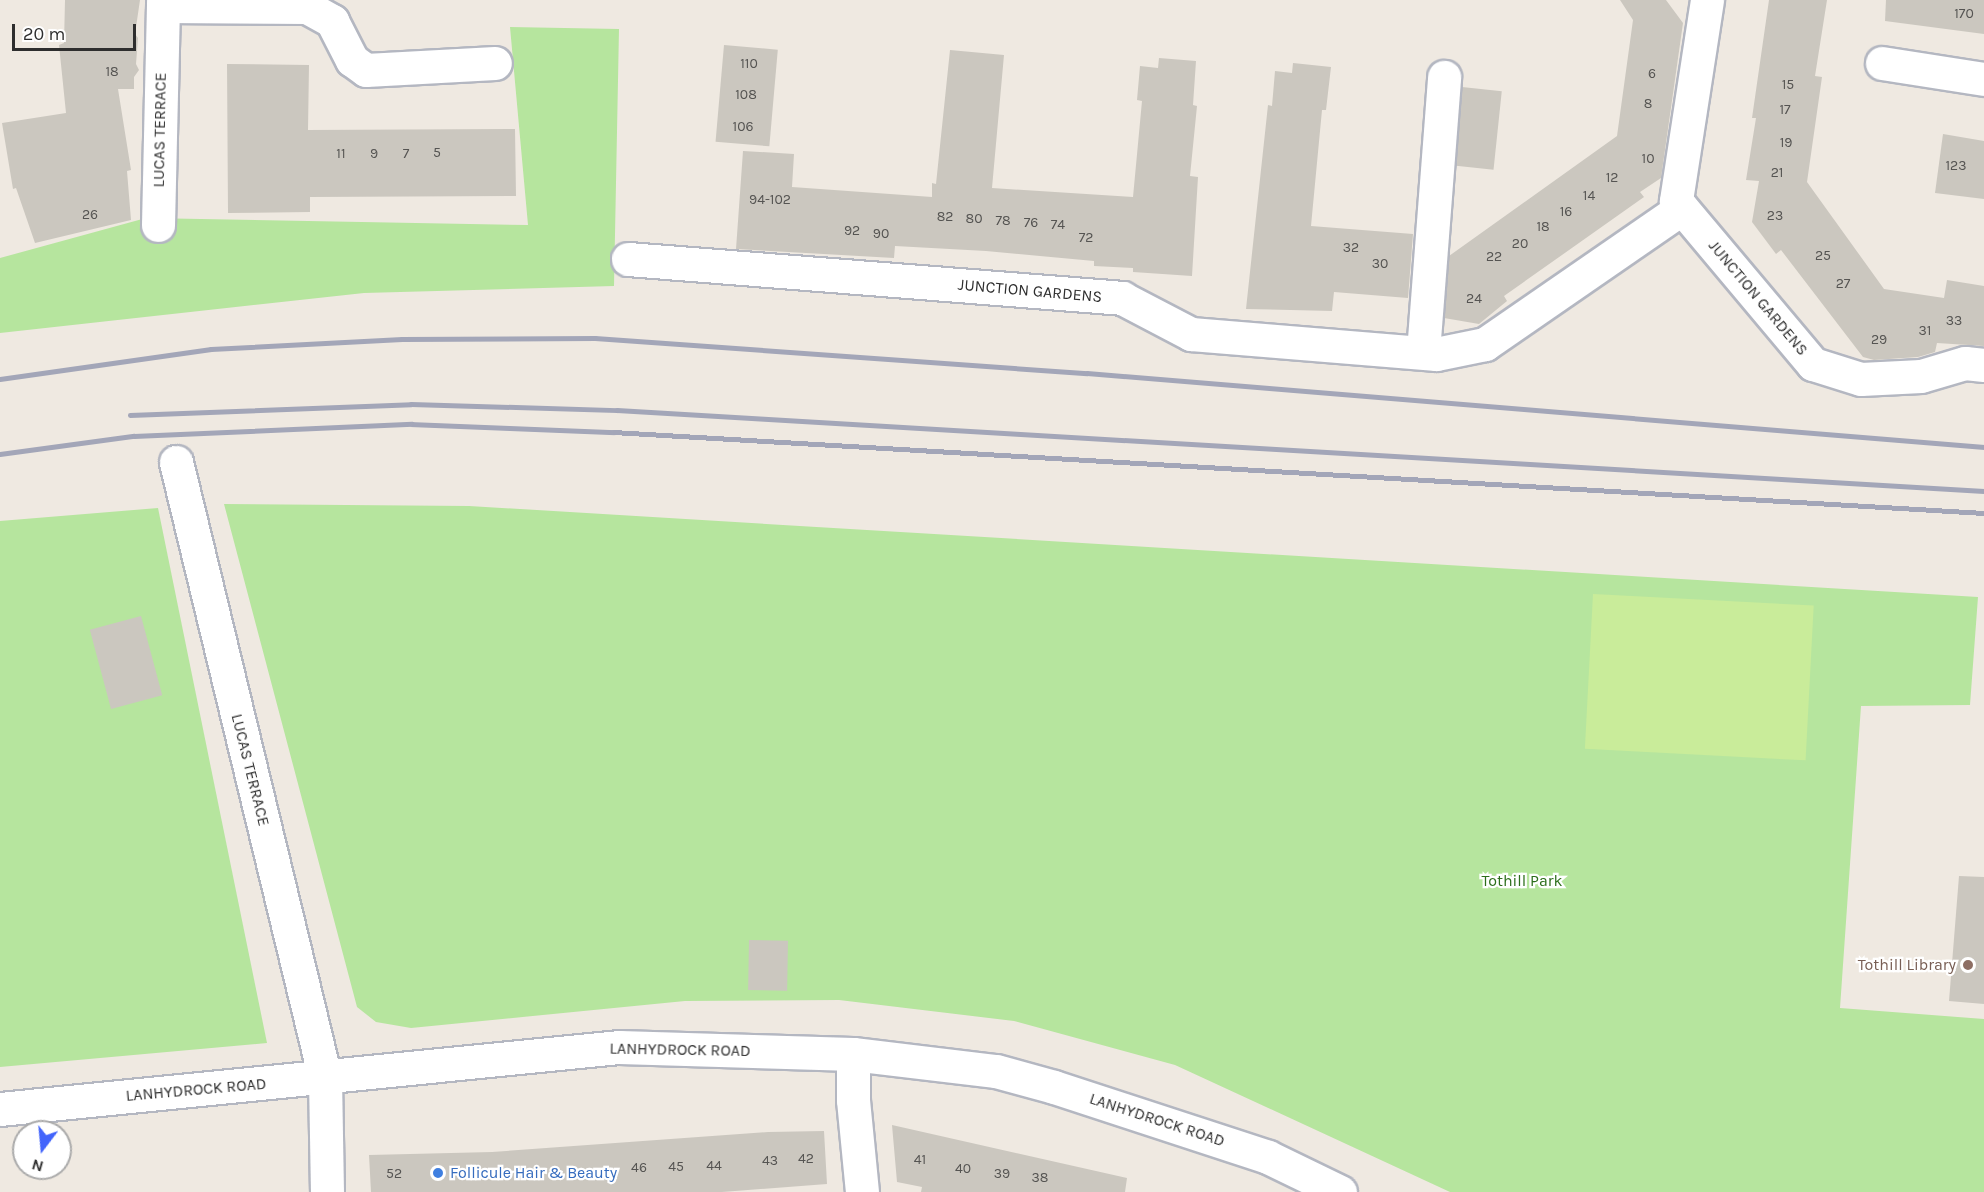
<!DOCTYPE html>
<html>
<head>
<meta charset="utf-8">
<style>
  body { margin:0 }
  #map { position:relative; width:1984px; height:1192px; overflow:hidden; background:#efe9e1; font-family:Karla,sans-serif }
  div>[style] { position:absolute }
  .green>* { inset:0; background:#b6e59e }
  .pitch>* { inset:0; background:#c9ec9a; transform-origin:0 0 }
  .building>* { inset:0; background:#cbc7bf; transform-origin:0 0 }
  .roads { filter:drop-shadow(2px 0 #b4b7c1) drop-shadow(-2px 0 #b4b7c1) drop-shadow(0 2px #b4b7c1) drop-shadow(0 -2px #b4b7c1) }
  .minor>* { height:33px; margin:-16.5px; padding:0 16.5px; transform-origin:16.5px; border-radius:16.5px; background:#fff }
  .rail>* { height:4.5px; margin:-2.25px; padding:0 2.25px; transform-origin:2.25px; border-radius:2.25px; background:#a3a6b8 }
  .dots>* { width:16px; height:16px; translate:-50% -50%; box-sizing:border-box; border:3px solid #fff; border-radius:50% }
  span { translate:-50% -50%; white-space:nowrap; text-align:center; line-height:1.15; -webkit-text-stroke:4.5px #fff; paint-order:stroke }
  .number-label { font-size:14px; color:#555452 }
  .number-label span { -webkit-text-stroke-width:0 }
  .street-label { font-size:16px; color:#2e2e2e }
  .park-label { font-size:16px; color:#2c6e1b }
  .education-label { font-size:16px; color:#785e54 }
  .right { translate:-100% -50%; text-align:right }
  .shop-label { font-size:16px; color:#366cbe }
  .left { translate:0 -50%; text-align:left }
  .north { position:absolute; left:12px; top:1120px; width:60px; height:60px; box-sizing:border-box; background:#fff; border:2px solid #ababab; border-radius:50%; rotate:196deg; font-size:16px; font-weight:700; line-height:24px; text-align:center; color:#2e2e2e }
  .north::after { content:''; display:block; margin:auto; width:21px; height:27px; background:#4264fb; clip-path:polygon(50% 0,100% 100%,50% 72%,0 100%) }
  .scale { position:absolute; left:12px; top:24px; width:124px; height:27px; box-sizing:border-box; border:3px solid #2e2e2e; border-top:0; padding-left:8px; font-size:18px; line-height:21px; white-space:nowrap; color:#2e2e2e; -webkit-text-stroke:4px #fff; paint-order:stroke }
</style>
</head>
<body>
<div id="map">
  <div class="green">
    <div style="clip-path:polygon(510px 27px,619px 29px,614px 286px,364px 293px,0 333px,0 258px,146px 218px,528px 225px)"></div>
    <div style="clip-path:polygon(224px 504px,469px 506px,1978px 597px,1970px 705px,1861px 706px,1840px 1008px,1984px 1019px,1984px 1192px,1450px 1192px,1175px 1065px,1014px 1021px,839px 1000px,685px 1001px,411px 1028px,376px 1022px,357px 1007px)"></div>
    <div style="clip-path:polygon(158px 508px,267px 1043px,0 1067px,0 521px)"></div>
  </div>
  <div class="pitch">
    <div style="left:1593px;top:594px;width:221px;height:155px;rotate:3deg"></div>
  </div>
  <div class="building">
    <div style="clip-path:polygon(65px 0,140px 0,135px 34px,138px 38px,136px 64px,139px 70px,134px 77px,134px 89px,118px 89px,131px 170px,127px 171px,131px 220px,35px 243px,16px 188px,13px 189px,2px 123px,66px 113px,59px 45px,64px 43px)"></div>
    <div style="clip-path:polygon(1620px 0,1666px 0,1683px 23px,1661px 178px,1640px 192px,1644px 197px,1504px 296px,1507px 301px,1479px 324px,1444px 318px,1449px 256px,1617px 136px,1633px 20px)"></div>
    <div style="clip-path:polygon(1769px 0,1827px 0,1815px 76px,1822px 77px,1807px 182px,1884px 289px,1944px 298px,1947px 280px,1984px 286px,1984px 346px,1937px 343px,1935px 352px,1918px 357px,1874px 360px,1863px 357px,1781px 250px,1776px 254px,1752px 222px,1759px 181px,1746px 180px,1756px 118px,1752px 118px)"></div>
    <div style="clip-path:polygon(1886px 0,1984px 0,1984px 34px,1885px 21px)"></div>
    <div style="left:724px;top:45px;width:54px;height:97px;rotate:5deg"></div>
    <div style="clip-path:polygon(950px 50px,1004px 55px,992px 188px,1133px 197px,1142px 101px,1137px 100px,1140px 66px,1158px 68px,1159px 58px,1196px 61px,1193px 105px,1197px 106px,1190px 176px,1198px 177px,1192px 276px,1133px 272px,1133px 268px,1094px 266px,1094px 261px,986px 251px,895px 246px,894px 258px,736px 249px,743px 151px,794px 154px,792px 187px,932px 197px,932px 183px,936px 184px)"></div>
    <div style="clip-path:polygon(1293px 63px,1331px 67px,1326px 110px,1322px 110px,1311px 226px,1413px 234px,1408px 298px,1334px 292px,1332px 311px,1246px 309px,1268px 105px,1272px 106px,1275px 71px,1292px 73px)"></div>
    <div style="clip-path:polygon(227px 64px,309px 65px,308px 130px,515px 129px,516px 196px,310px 197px,310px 212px,228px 213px)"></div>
    <div style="left:1462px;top:87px;width:40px;height:79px;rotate:6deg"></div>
    <div style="clip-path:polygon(1943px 134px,1984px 141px,1984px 199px,1935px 193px)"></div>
    <div style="left:141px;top:616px;width:82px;height:53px;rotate:75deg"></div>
    <div style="clip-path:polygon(1959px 876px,1984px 877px,1984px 1004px,1949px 1001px)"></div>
    <div style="left:749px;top:940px;width:39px;height:50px;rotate:1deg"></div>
    <div style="clip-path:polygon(892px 1125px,1127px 1178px,1125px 1192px,921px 1192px,922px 1187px,897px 1182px)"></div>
    <div style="clip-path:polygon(824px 1131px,827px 1184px,722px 1192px,371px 1192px,369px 1155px,492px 1152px,768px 1132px)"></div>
  </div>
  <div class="roads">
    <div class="minor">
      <div style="left:1707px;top:0;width:203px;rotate:98.8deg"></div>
      <div style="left:1676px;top:201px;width:213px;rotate:50deg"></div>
      <div style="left:1813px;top:364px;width:50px;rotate:17.4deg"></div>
      <div style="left:1861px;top:379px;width:60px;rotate:-2.9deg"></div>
      <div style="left:1921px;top:376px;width:46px;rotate:-16.5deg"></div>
      <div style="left:1965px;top:363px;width:19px;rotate:6deg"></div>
      <div style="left:163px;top:6px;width:144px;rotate:0.4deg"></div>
      <div style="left:307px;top:7px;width:29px;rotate:29deg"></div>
      <div style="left:332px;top:21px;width:44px;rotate:62.9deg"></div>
      <div style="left:352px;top:60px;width:17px;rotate:36deg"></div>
      <div style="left:366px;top:70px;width:129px;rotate:-3.1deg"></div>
      <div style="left:1882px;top:63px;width:103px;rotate:8.9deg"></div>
      <div style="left:158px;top:225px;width:225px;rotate:-88.7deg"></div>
      <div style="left:628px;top:259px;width:496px;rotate:4.5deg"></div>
      <div style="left:1122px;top:298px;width:78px;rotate:27.6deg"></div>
      <div style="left:1191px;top:334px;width:246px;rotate:4.7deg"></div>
      <div style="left:1436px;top:354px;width:50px;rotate:-11.5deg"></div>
      <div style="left:1485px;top:344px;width:239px;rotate:-34.6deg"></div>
      <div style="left:1423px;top:352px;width:276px;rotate:-85.6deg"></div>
      <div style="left:176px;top:462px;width:634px;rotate:76.4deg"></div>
      <div style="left:325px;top:1078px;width:114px;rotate:89deg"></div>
      <div style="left:853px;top:1054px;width:46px;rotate:90deg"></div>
      <div style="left:853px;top:1100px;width:92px;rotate:84.4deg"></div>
      <div style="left:0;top:1109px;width:622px;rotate:-5.72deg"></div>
      <div style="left:619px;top:1047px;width:234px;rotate:1.7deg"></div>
      <div style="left:853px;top:1054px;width:144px;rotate:6.8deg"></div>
      <div style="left:996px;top:1071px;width:60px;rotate:15.4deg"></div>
      <div style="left:1054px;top:1087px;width:225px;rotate:18.1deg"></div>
      <div style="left:1268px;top:1157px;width:80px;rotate:25.9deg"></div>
    </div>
  </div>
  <div class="rail">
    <div style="left:0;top:379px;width:213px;rotate:-8.1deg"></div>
    <div style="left:211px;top:349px;width:191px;rotate:-3deg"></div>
    <div style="left:402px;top:339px;width:193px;rotate:-0.3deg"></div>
    <div style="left:595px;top:338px;width:493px;rotate:4.1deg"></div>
    <div style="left:1087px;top:373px;width:900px;rotate:4.72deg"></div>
    <div style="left:130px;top:415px;width:281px;rotate:-2.2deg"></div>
    <div style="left:411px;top:404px;width:206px;rotate:1.7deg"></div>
    <div style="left:617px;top:410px;width:1369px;rotate:3.39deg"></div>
    <div style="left:0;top:454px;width:135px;rotate:-7.7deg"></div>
    <div style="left:134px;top:436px;width:278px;rotate:-2.5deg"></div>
    <div style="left:412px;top:424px;width:201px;rotate:2.3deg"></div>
    <div style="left:613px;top:432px;width:1373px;rotate:3.38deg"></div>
  </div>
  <div class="dots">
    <div style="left:1968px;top:965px;background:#8d6e63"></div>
    <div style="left:438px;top:1173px;background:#3f7fe0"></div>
  </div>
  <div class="number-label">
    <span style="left:1964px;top:14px">170</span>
    <span style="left:749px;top:64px">110</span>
    <span style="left:112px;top:72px">18</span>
    <span style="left:1652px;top:74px">6</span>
    <span style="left:1788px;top:85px">15</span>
    <span style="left:746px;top:95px">108</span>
    <span style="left:1648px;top:104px">8</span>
    <span style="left:1785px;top:110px">17</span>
    <span style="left:743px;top:127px">106</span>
    <span style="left:1786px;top:143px">19</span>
    <span style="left:437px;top:153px">5</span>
    <span style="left:341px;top:154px">11</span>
    <span style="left:374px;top:154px">9</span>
    <span style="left:406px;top:154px">7</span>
    <span style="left:1648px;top:159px">10</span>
    <span style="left:1956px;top:166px">123</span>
    <span style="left:1777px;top:173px">21</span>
    <span style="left:1612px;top:178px">12</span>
    <span style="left:1589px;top:196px">14</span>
    <span style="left:770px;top:200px">94-102</span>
    <span style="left:1566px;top:212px">16</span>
    <span style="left:90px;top:215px">26</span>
    <span style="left:1775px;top:216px">23</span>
    <span style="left:945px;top:217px">82</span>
    <span style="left:974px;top:219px">80</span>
    <span style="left:1003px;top:221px">78</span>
    <span style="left:1031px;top:223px">76</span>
    <span style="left:1058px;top:225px">74</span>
    <span style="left:1543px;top:227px">18</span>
    <span style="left:852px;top:231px">92</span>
    <span style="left:881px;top:234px">90</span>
    <span style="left:1086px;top:238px">72</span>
    <span style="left:1520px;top:244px">20</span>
    <span style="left:1351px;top:248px">32</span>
    <span style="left:1823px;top:256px">25</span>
    <span style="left:1494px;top:257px">22</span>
    <span style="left:1380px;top:264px">30</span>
    <span style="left:1843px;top:284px">27</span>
    <span style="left:1474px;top:299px">24</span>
    <span style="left:1954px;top:321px">33</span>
    <span style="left:1925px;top:331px">31</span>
    <span style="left:1879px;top:340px">29</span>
    <span style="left:806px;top:1159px">42</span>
    <span style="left:920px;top:1160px">41</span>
    <span style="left:770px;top:1161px">43</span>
    <span style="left:714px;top:1166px">44</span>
    <span style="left:676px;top:1167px">45</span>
    <span style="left:639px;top:1168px">46</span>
    <span style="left:963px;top:1169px">40</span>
    <span style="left:394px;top:1174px">52</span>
    <span style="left:1002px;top:1174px">39</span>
    <span style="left:1040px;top:1178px">38</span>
  </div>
  <div class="street-label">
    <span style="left:160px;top:130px;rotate:-89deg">LUCAS TERRACE</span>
    <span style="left:1030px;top:291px;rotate:5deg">JUNCTION GARDENS</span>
    <span style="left:1758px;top:298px;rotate:50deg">JUNCTION GARDENS</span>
    <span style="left:250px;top:770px;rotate:76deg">LUCAS TERRACE</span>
    <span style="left:680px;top:1050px;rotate:1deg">LANHYDROCK ROAD</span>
    <span style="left:196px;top:1090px;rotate:-5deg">LANHYDROCK ROAD</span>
    <span style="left:1157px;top:1120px;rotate:18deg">LANHYDROCK ROAD</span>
  </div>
  <div class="park-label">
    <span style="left:1522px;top:881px">Tothill Park</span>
  </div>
  <div class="education-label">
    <span class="right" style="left:1956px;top:965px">Tothill Library</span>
  </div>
  <div class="shop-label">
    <span class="left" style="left:450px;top:1173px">Follicule Hair &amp; Beauty</span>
  </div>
  <div class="north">N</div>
  <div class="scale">20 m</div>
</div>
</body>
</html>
